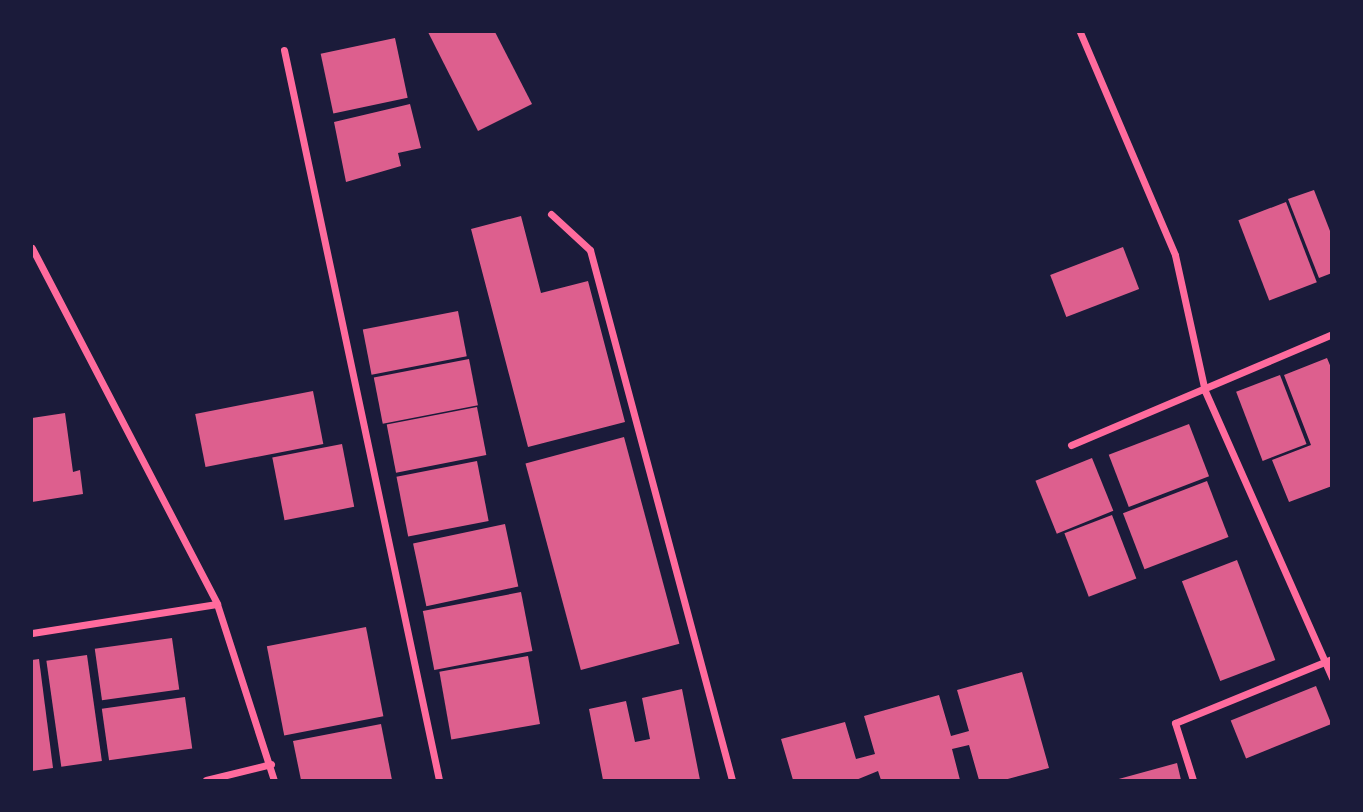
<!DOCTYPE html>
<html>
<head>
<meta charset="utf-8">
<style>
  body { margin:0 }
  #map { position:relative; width:1363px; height:812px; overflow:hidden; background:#1b1b3a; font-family:"DM Sans",sans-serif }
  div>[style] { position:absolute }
  .building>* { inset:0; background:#dd5f8e; transform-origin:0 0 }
  .minor>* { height:7px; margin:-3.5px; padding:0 3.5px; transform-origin:3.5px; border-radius:3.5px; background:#ff6b9d }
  span { translate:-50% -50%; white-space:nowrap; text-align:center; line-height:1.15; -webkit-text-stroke:7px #1b1b3a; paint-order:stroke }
  .frame { position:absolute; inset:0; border:33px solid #1b1b3a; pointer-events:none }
</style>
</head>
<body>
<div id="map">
  <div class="building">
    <div style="clip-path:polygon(428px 32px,495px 32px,532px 104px,478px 131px)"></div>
    <div style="left:395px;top:38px;width:61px;height:76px;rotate:78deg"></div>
    <div style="clip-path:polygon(410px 104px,421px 148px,398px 153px,401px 166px,346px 182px,334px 122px)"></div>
    <div style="clip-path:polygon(1314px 190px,1332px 236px,1332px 273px,1319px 278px,1288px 199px)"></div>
    <div style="left:1286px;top:202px;width:86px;height:51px;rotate:69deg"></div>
    <div style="clip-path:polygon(521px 216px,541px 293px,588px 281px,625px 422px,528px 447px,471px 229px)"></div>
    <div style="left:1123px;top:247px;width:45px;height:78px;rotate:69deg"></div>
    <div style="left:458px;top:311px;width:46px;height:97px;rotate:79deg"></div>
    <div style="clip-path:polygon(1327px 358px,1332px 370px,1332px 486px,1289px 502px,1272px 460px,1311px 445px,1284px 375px)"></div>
    <div style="left:469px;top:359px;width:47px;height:97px;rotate:79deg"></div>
    <div style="left:1280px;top:375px;width:74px;height:47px;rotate:69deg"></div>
    <div style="left:313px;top:391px;width:54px;height:120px;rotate:79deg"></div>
    <div style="left:477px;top:407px;width:49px;height:92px;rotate:79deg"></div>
    <div style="clip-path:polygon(65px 413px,73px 472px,80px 470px,83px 494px,32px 502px,32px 418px)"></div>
    <div style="left:1189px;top:424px;width:56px;height:86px;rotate:69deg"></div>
    <div style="left:624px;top:437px;width:214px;height:102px;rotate:75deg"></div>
    <div style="left:342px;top:444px;width:64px;height:71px;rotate:79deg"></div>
    <div style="left:1092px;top:458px;width:57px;height:61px;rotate:68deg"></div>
    <div style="left:477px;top:461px;width:61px;height:82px;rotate:79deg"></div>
    <div style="left:1207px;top:481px;width:60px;height:90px;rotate:69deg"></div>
    <div style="left:1112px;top:515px;width:68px;height:51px;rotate:69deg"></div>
    <div style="left:505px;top:524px;width:64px;height:94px;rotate:78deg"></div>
    <div style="left:1237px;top:560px;width:107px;height:59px;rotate:69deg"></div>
    <div style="left:521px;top:592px;width:60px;height:100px;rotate:79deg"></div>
    <div style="left:366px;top:627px;width:91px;height:101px;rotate:79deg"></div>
    <div style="left:172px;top:638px;width:52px;height:78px;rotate:82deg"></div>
    <div style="left:87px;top:655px;width:107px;height:41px;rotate:82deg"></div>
    <div style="left:528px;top:656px;width:69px;height:90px;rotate:80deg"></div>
    <div style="clip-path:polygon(39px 659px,53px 768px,32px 771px,32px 660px)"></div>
    <div style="clip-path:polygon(1022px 672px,1049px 768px,1004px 780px,979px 780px,969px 745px,952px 749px,960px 780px,881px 780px,878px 771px,856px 780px,793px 780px,781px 739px,845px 722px,856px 759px,875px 754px,864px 716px,939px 695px,951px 736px,969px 731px,957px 690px)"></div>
    <div style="left:1316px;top:686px;width:41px;height:92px;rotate:68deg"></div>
    <div style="clip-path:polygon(682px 689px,700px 780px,603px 780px,589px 709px,626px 701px,635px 742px,650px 739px,642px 698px)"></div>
    <div style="left:185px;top:697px;width:52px;height:84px;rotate:82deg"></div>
    <div style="clip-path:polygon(381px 724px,392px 780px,301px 780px,293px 741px)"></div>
    <div style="clip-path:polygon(1177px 763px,1181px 780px,1115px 780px)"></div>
  </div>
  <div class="minor">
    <div style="left:1080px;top:32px;width:242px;rotate:66.9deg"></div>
    <div style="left:1175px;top:255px;width:139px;rotate:77.6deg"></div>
    <div style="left:1205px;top:391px;width:314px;rotate:66.1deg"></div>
    <div style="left:284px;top:50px;width:746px;rotate:78.01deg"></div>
    <div style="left:551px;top:214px;width:53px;rotate:42.7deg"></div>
    <div style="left:590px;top:250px;width:549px;rotate:75deg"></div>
    <div style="left:32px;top:248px;width:401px;rotate:62.5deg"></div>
    <div style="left:1071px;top:445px;width:284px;rotate:-23deg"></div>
    <div style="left:32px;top:633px;width:187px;rotate:-8.9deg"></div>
    <div style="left:217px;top:604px;width:185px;rotate:72.1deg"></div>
    <div style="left:206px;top:780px;width:67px;rotate:-13.8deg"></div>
    <div style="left:1193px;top:780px;width:60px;rotate:-107.5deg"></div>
    <div style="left:1175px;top:723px;width:170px;rotate:-22.2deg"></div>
  </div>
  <div class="frame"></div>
</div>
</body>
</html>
